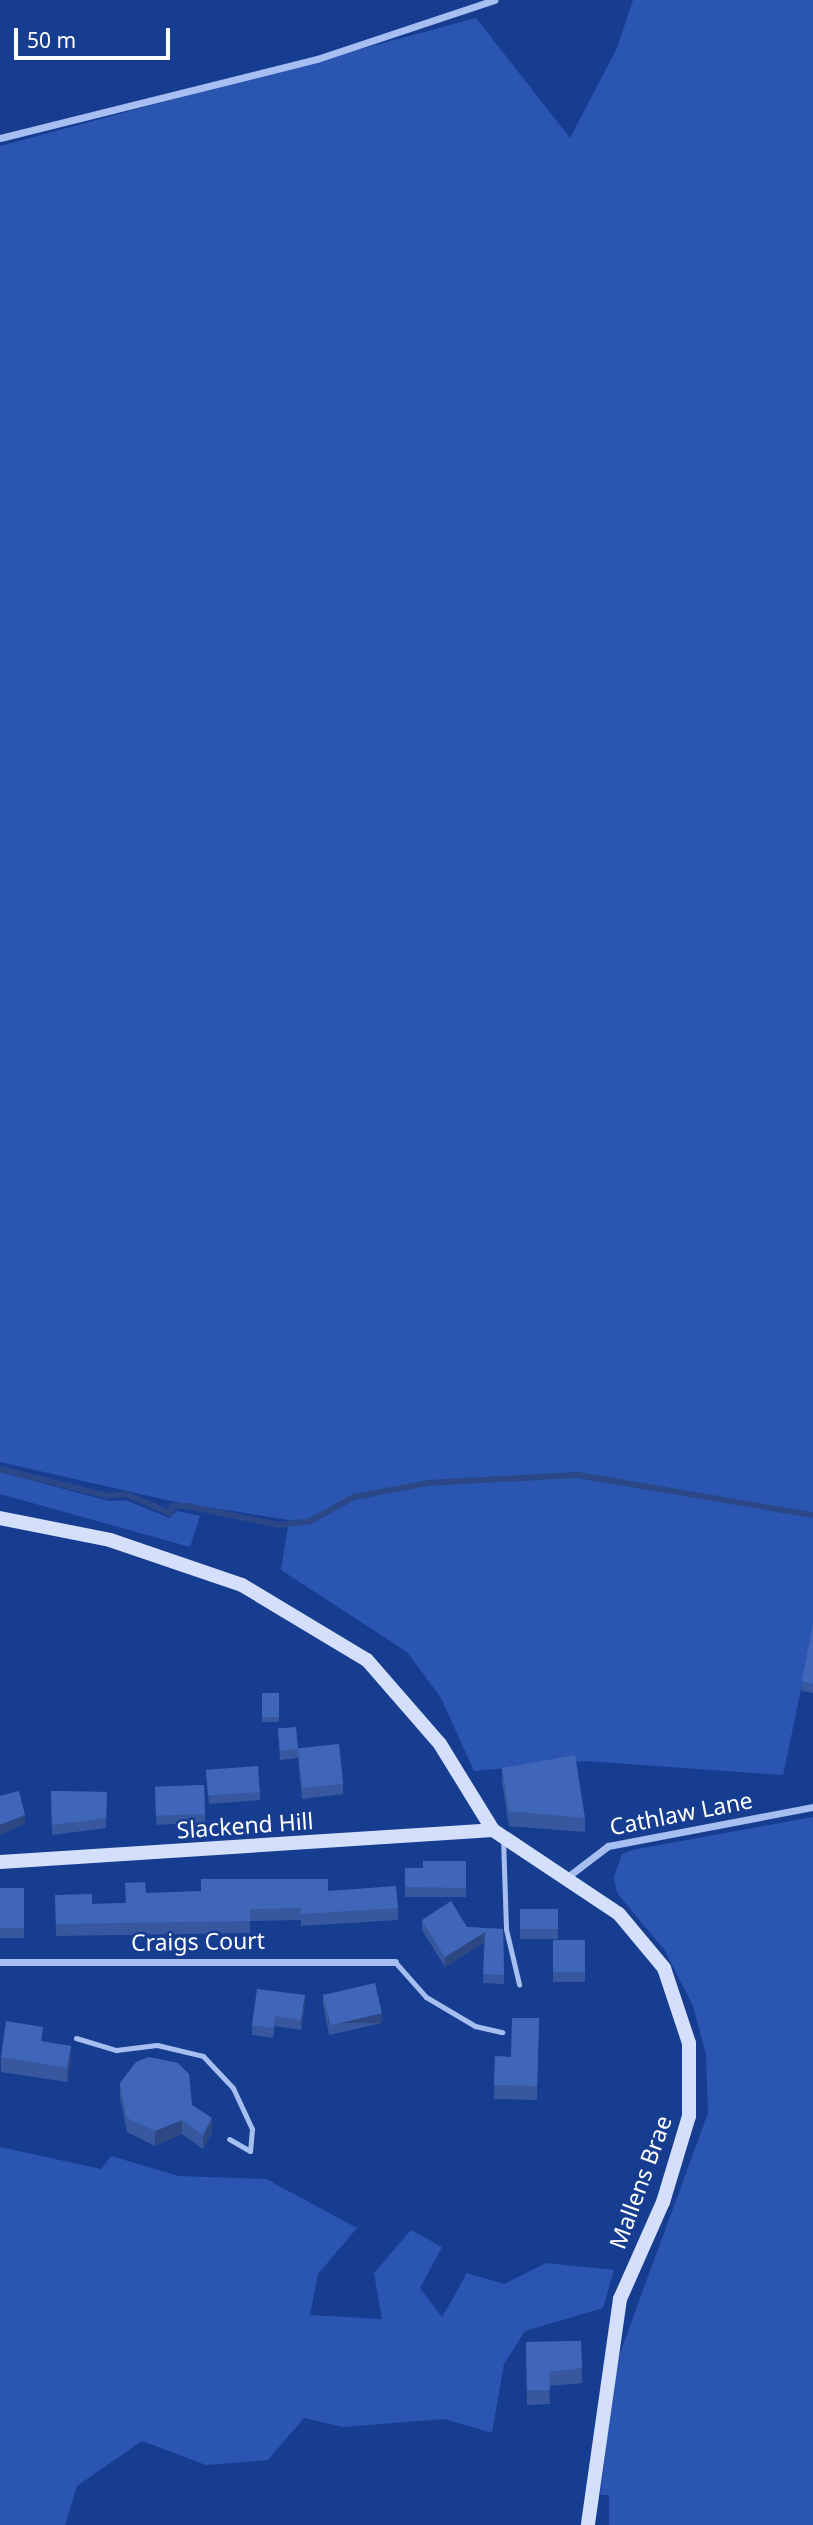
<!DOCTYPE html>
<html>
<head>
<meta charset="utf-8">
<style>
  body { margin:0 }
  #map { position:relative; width:813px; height:2525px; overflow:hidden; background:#173d91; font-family:"Noto Sans",sans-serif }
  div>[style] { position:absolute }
  .green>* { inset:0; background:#2a55b0 }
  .stream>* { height:6px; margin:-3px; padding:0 3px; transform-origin:3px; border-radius:3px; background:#2c4787 }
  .lane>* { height:5px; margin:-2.5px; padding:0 2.5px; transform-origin:2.5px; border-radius:2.5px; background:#a6bef0 }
  .street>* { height:7px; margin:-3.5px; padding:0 3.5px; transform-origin:3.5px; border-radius:3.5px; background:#a6bef0 }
  .secondary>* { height:14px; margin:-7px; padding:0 7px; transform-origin:7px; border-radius:7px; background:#d3dffb }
  .wall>* { inset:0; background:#37589f; transform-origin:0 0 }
  .shaded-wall>* { inset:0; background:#2d4782; transform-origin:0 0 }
  .building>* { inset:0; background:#4066b9; transform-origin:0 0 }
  span { translate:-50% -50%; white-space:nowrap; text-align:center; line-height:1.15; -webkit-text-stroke:5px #173d91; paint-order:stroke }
  .street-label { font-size:23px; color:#fff }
  .scale { position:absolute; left:14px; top:28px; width:156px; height:32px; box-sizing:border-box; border:4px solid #fff; border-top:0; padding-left:9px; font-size:21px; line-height:24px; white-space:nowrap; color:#fff; -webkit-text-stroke:5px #173d91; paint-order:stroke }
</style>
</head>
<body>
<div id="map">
  <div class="green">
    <div style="clip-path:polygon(633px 0,813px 0,813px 1633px,783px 1775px,586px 1761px,474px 1771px,441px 1698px,407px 1652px,281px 1570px,289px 1520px,175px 1502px,0 1462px,0 146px,476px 18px,570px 138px,617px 48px)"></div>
    <div style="clip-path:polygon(0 1472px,109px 1501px,125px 1500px,170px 1518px,177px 1511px,200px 1516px,190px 1547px,0 1494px)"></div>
    <div style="clip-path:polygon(813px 1817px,813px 2525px,609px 2525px,609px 2495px,600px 2495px,616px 2364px,708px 2113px,706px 2055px,693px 2006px,665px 1951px,617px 1893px,614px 1877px,622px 1854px,632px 1850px)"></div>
    <div style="clip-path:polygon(0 2147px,101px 2169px,111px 2156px,179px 2176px,266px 2179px,357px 2228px,318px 2274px,310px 2315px,382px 2319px,374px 2273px,411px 2230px,442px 2247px,420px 2288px,442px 2317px,467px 2273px,504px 2284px,546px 2263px,614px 2270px,603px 2308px,525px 2331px,504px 2364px,492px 2433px,445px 2419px,343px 2427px,304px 2418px,268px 2460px,206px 2465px,142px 2441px,77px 2486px,65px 2525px,0 2525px)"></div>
  </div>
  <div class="stream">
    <div style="left:0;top:1469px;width:111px;rotate:14deg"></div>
    <div style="left:108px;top:1496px;width:18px;rotate:-6deg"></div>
    <div style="left:126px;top:1494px;width:48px;rotate:23.4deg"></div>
    <div style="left:170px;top:1513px;width:7px;rotate:-74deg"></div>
    <div style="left:172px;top:1506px;width:15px"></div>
    <div style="left:187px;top:1506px;width:94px;rotate:11.7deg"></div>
    <div style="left:279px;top:1525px;width:31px;rotate:-7deg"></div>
    <div style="left:310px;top:1521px;width:50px;rotate:-28.6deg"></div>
    <div style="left:354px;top:1497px;width:75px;rotate:-10.7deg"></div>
    <div style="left:428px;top:1483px;width:150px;rotate:-3.1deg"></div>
    <div style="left:578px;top:1475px;width:238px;rotate:9.7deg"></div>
  </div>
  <div class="lane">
    <div style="left:503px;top:1838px;width:91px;rotate:88.1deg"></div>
    <div style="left:506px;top:1929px;width:57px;rotate:76.7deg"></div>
    <div style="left:395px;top:1962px;width:47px;rotate:48.5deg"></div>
    <div style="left:426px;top:1997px;width:57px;rotate:30.6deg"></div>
    <div style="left:475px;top:2026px;width:28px;rotate:13deg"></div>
    <div style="left:76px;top:2038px;width:42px;rotate:16.7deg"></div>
    <div style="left:116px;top:2050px;width:41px;rotate:-7deg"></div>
    <div style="left:157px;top:2045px;width:47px;rotate:13.4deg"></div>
    <div style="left:203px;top:2056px;width:44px;rotate:46.8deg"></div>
    <div style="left:233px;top:2088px;width:45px;rotate:65.1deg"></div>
    <div style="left:252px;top:2129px;width:22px;rotate:95deg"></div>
    <div style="left:250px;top:2151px;width:24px;rotate:-150deg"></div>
  </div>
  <div class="street">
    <div style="left:0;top:138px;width:327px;rotate:-14deg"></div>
    <div style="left:317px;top:59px;width:187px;rotate:-18.4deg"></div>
    <div style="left:566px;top:1878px;width:53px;rotate:-37.3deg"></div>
    <div style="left:608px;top:1846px;width:209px;rotate:-10.8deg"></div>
    <div style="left:0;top:1962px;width:395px"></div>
  </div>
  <div class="secondary">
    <div style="left:0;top:1518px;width:112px;rotate:11.3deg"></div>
    <div style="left:110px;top:1540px;width:139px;rotate:18.8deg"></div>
    <div style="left:242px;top:1585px;width:146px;rotate:31deg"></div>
    <div style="left:367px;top:1660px;width:111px;rotate:49deg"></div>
    <div style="left:440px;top:1744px;width:101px;rotate:58.4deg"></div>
    <div style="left:493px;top:1830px;width:151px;rotate:33.7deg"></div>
    <div style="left:619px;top:1914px;width:70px;rotate:50.2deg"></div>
    <div style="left:664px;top:1968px;width:79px;rotate:71.6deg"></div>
    <div style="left:689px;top:2043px;width:73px;rotate:90deg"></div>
    <div style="left:689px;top:2116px;width:90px;rotate:106.8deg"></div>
    <div style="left:663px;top:2202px;width:106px;rotate:113.9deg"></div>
    <div style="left:620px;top:2299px;width:228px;rotate:98.1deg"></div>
    <div style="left:0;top:1862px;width:494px;rotate:-3.7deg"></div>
  </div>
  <div class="wall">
    <div style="clip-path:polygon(813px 1622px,813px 1693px,802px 1691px,802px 1681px)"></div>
    <div style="left:262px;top:1693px;width:17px;height:29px"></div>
    <div style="clip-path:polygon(278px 1728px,298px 1749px,343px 1784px,343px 1794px,302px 1799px,298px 1758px,280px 1760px)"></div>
    <div style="clip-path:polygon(502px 1768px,585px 1818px,585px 1832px,509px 1826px,502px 1782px)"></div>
    <div style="clip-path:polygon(206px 1771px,260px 1792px,260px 1800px,209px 1804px)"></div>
    <div style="left:204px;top:1785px;width:38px;height:49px;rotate:88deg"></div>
    <div style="clip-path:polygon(51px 1791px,107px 1792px,106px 1828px,52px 1835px)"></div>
    <div style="clip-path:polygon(466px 1861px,466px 1897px,405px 1897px,405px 1868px,423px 1868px)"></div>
    <div style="left:0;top:1888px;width:24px;height:50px"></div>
    <div style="clip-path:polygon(328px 1891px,398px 1908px,398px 1920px,301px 1926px,301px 1920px,250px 1921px,250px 1933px,56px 1936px,55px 1895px,92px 1904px,126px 1903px,146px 1893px)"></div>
    <div style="left:520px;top:1909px;width:38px;height:30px"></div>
    <div style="clip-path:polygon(422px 1920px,467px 1927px,503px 1929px,504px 1984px,483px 1983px,485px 1942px,445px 1967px,422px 1930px)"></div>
    <div style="left:553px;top:1940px;width:32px;height:42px"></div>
    <div style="clip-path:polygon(323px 1994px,382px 2023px,329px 2035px,323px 2004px)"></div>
    <div style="clip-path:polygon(305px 2005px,301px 2030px,275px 2026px,273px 2038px,252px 2035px,252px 2025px)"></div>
    <div style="clip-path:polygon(539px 2018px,537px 2100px,494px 2099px,495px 2056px,511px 2057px)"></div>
    <div style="clip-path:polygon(43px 2042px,71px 2060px,67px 2082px,1px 2072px,1px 2057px)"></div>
    <div style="clip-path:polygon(120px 2083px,192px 2105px,212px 2132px,203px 2149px,182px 2134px,155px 2146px,127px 2132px,120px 2097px)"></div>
    <div style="clip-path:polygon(581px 2341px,582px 2383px,549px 2386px,550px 2404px,527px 2405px,526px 2342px)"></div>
  </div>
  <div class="shaded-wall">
    <div style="clip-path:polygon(25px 1815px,25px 1824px,0 1835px,0 1825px)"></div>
    <div style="clip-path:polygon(485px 1932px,485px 1942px,445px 1967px,445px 1957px)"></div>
    <div style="clip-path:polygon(305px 1995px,305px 2005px,301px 2030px,301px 2020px)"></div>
    <div style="left:382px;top:2013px;width:10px;height:54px;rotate:90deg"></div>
    <div style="clip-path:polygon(71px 2046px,71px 2060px,67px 2082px,67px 2068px)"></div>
    <div style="clip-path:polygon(212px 2118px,212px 2132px,203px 2149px,203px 2135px)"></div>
    <div style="clip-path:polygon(182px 2120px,182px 2134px,155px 2146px,155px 2131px)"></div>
  </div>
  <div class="building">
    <div style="clip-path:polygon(813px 1622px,813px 1684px,802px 1681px)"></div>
    <div style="left:262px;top:1693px;width:17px;height:24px"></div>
    <div style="left:296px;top:1727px;width:22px;height:18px;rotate:85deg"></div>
    <div style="left:339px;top:1744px;width:40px;height:41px;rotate:84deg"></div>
    <div style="clip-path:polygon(575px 1755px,585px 1818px,509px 1811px,502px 1768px)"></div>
    <div style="left:258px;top:1766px;width:26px;height:52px;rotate:86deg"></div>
    <div style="left:204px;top:1785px;width:29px;height:49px;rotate:88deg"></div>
    <div style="clip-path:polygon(19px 1791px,25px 1815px,0 1825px,0 1796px)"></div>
    <div style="clip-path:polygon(51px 1791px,107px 1792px,106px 1818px,52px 1825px)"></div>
    <div style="clip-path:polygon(423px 1861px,466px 1861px,466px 1888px,405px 1887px,405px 1868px,423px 1868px)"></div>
    <div style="clip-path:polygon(201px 1879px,328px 1879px,328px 1891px,396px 1886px,398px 1908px,301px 1914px,301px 1908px,250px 1909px,250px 1921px,56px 1924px,55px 1895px,92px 1894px,92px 1904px,126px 1903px,125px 1883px,145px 1882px,146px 1893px,201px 1891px)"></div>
    <div style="left:0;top:1888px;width:24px;height:40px"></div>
    <div style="clip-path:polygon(451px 1901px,467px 1927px,503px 1929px,504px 1975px,483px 1974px,485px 1932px,445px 1957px,422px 1920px)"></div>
    <div style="left:520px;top:1909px;width:38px;height:20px"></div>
    <div style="left:553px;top:1940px;width:32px;height:32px"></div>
    <div style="left:375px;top:1983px;width:31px;height:53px;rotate:77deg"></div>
    <div style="clip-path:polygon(257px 1989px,305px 1995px,301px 2020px,275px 2016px,273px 2028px,252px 2025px)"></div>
    <div style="clip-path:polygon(512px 2018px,539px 2018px,537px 2086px,494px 2085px,495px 2056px,511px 2057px)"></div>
    <div style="clip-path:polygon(6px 2021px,43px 2027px,41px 2041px,71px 2046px,67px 2068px,1px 2057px)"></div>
    <div style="clip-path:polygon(149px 2057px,178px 2063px,189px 2074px,192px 2105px,212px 2118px,203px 2135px,182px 2120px,155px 2131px,127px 2118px,120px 2083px,136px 2062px)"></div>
    <div style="clip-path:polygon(581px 2341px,582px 2368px,549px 2372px,550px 2390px,527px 2390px,526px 2342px)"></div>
  </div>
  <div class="street-label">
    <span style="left:681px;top:1813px;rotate:-11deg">Cathlaw Lane</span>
    <span style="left:245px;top:1825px;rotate:-4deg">Slackend Hill</span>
    <span style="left:198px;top:1941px;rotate:-1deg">Craigs Court</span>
    <span style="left:640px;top:2182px;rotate:-70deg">Mallens Brae</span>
  </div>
  <div class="scale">50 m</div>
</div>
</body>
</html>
